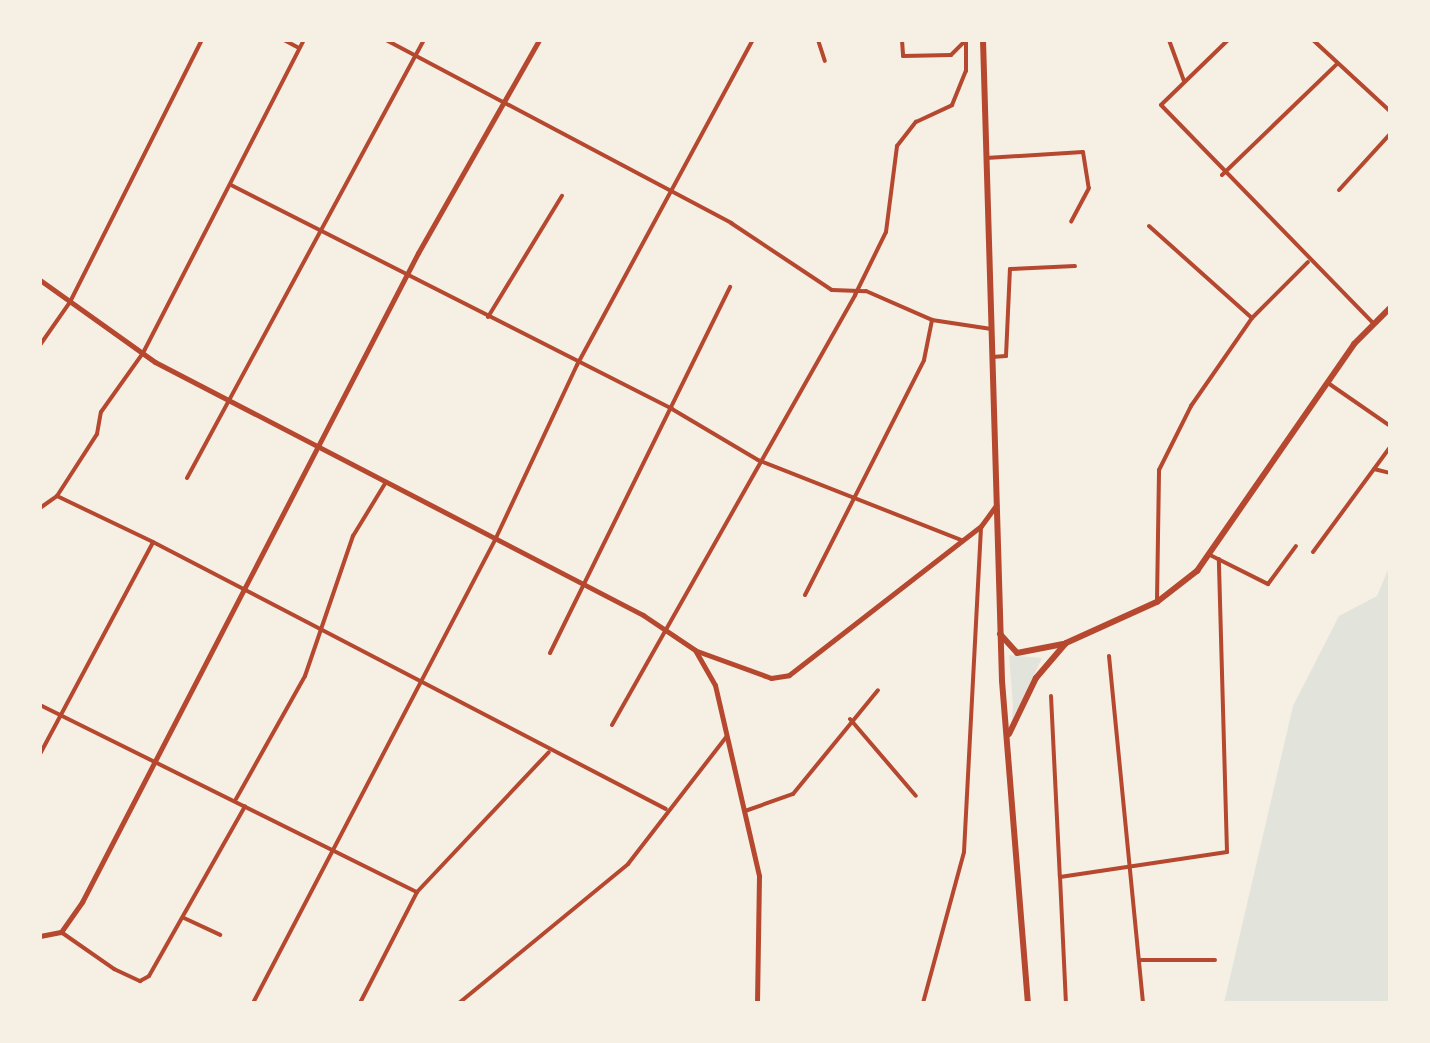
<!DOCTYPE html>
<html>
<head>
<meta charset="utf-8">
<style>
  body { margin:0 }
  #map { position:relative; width:1430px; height:1043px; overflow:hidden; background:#f6efe4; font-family:Inter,sans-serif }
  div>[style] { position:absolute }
  .green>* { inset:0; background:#e2e4dc }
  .minor>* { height:4px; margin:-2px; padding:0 2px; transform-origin:2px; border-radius:2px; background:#b5482f }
  .tertiary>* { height:5px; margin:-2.5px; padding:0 2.5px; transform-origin:2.5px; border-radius:2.5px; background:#b5482f }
  .primary>* { height:6px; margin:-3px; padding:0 3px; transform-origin:3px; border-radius:3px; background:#b5482f }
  span { translate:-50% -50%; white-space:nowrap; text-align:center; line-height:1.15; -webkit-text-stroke:8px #f6efe4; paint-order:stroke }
  .frame { position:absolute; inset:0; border:42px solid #f6efe4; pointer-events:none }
</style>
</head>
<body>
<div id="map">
  <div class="green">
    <div style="clip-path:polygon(1390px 565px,1390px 1003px,1224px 1003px,1293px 706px,1339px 616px,1377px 596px)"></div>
    <div style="clip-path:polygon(1009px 655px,1042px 658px,1012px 721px,1013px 706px)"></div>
  </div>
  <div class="minor">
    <div style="left:284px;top:40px;width:17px;rotate:28deg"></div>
    <div style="left:386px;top:40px;width:391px;rotate:27.9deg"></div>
    <div style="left:731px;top:223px;width:121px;rotate:33.6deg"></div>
    <div style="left:832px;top:290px;width:34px;rotate:2deg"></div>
    <div style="left:866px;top:291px;width:72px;rotate:23.7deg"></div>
    <div style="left:932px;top:320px;width:60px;rotate:8.7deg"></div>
    <div style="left:818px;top:40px;width:22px;rotate:72deg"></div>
    <div style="left:902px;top:40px;width:16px;rotate:86deg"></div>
    <div style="left:903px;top:56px;width:48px;rotate:-1.2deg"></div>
    <div style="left:951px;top:55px;width:21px;rotate:-45deg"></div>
    <div style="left:1169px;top:40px;width:44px;rotate:69.9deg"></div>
    <div style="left:1228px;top:40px;width:93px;rotate:135.9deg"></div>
    <div style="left:1161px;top:105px;width:304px;rotate:45.8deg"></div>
    <div style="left:1313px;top:40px;width:105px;rotate:42.7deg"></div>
    <div style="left:986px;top:158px;width:97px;rotate:-3.5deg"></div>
    <div style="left:1083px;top:152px;width:36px;rotate:81deg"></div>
    <div style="left:1089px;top:188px;width:38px;rotate:118deg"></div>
    <div style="left:1222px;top:175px;width:160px;rotate:-44deg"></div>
    <div style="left:231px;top:185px;width:495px;rotate:26.9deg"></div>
    <div style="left:672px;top:409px;width:100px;rotate:30.7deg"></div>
    <div style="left:758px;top:460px;width:218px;rotate:21.5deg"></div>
    <div style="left:1339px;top:190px;width:76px;rotate:-47.7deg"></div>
    <div style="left:1149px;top:226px;width:138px;rotate:41.8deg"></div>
    <div style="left:488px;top:317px;width:142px;rotate:-58.6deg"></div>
    <div style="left:40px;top:345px;width:52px;rotate:-55.1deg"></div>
    <div style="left:70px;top:302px;width:293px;rotate:-63.3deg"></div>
    <div style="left:992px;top:357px;width:14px;rotate:-4deg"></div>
    <div style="left:1006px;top:356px;width:87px;rotate:-87.4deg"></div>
    <div style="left:1010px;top:269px;width:65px;rotate:-2.6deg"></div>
    <div style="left:1328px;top:383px;width:75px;rotate:34.7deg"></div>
    <div style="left:1374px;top:469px;width:16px;rotate:14deg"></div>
    <div style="left:187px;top:478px;width:498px;rotate:-61.6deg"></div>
    <div style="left:57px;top:496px;width:74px;rotate:-57.2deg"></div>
    <div style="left:97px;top:434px;width:22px;rotate:-80deg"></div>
    <div style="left:101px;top:412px;width:72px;rotate:-54.6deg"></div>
    <div style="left:143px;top:353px;width:352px;rotate:-62.8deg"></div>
    <div style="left:40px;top:508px;width:21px;rotate:-35deg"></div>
    <div style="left:57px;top:496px;width:106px;rotate:25.6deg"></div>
    <div style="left:1313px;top:552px;width:130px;rotate:-53.7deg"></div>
    <div style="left:1210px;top:555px;width:65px;rotate:26.6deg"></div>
    <div style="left:1268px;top:584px;width:47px;rotate:-53.6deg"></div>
    <div style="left:805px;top:595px;width:263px;rotate:-63.1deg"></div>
    <div style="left:924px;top:360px;width:41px;rotate:-78.7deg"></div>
    <div style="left:1157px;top:600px;width:130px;rotate:-89.1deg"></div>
    <div style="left:1159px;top:470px;width:72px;rotate:-63.4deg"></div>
    <div style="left:1191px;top:406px;width:107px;rotate:-55.3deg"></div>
    <div style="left:1252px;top:318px;width:79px;rotate:-45deg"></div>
    <div style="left:550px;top:653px;width:408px;rotate:-63.8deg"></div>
    <div style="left:1109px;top:656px;width:349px;rotate:84.4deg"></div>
    <div style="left:1051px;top:696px;width:181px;rotate:87.2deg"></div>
    <div style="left:1060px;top:877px;width:169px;rotate:-8.5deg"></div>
    <div style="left:1227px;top:852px;width:293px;rotate:-91.6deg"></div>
    <div style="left:40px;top:705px;width:421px;rotate:26.4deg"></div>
    <div style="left:850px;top:719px;width:101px;rotate:49.4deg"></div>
    <div style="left:612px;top:725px;width:494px;rotate:-60.5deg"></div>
    <div style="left:855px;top:295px;width:70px;rotate:-63.8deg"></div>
    <div style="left:886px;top:232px;width:87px;rotate:-82.7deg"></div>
    <div style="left:897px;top:146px;width:31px;rotate:-52deg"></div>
    <div style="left:916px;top:122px;width:40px;rotate:-25deg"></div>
    <div style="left:952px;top:105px;width:37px;rotate:-68deg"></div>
    <div style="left:966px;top:71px;width:31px;rotate:-90deg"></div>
    <div style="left:40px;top:754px;width:240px;rotate:-61.9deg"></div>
    <div style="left:153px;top:542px;width:578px;rotate:27.5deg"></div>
    <div style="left:236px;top:799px;width:141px;rotate:-60.7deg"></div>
    <div style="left:305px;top:676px;width:148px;rotate:-71.1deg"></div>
    <div style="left:353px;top:536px;width:63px;rotate:-58.6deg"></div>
    <div style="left:745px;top:811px;width:51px;rotate:-19.5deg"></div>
    <div style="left:793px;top:794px;width:134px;rotate:-50.7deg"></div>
    <div style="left:1060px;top:877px;width:126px;rotate:87.3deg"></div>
    <div style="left:184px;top:918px;width:40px;rotate:25deg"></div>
    <div style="left:61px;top:932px;width:65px;rotate:34.9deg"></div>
    <div style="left:114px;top:969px;width:29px;rotate:25deg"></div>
    <div style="left:140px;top:981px;width:10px;rotate:-29deg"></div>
    <div style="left:149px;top:976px;width:195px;rotate:-60.5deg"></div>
    <div style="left:1141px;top:960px;width:74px"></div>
    <div style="left:253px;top:1003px;width:522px;rotate:-62.4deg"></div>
    <div style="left:495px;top:540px;width:193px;rotate:-64.9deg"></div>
    <div style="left:577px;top:365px;width:370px;rotate:-61.6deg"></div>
    <div style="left:360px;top:1003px;width:125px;rotate:-62.8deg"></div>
    <div style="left:417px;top:892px;width:192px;rotate:-46.7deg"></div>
    <div style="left:459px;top:1003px;width:219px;rotate:-39.4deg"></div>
    <div style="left:628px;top:864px;width:160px;rotate:-52.3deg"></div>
    <div style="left:923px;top:1003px;width:156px;rotate:-74.8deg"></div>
    <div style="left:964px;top:852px;width:326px;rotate:-87deg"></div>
  </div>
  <div class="tertiary">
    <div style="left:40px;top:280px;width:141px;rotate:35.5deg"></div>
    <div style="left:155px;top:362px;width:550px;rotate:27.4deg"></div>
    <div style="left:643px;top:615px;width:63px;rotate:33.9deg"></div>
    <div style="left:695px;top:650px;width:40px;rotate:60.3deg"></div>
    <div style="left:715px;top:685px;width:196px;rotate:77deg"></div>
    <div style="left:759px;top:876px;width:127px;rotate:90.9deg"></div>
    <div style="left:697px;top:651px;width:79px;rotate:20deg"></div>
    <div style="left:771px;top:678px;width:18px;rotate:-9deg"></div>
    <div style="left:789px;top:675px;width:243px;rotate:-37.8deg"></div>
    <div style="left:981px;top:526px;width:26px;rotate:-54deg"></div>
    <div style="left:40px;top:936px;width:21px;rotate:-11deg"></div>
    <div style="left:61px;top:932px;width:37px;rotate:-55deg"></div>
    <div style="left:82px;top:902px;width:731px;rotate:-62.63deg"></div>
    <div style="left:418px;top:253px;width:245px;rotate:-60.4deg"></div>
  </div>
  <div class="primary">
    <div style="left:983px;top:40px;width:641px;rotate:88.3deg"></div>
    <div style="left:1002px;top:681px;width:323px;rotate:85.4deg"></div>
    <div style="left:1000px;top:634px;width:25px;rotate:48deg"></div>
    <div style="left:1017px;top:653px;width:47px;rotate:-11.1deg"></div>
    <div style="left:1009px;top:734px;width:62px;rotate:-64.3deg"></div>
    <div style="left:1036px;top:678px;width:46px;rotate:-49.4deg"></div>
    <div style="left:1066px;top:643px;width:100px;rotate:-24.3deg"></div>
    <div style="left:1157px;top:602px;width:51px;rotate:-37.8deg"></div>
    <div style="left:1197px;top:571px;width:276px;rotate:-55.3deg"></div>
    <div style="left:1354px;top:344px;width:51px;rotate:-45deg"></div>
  </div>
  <div class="frame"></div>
</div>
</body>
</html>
